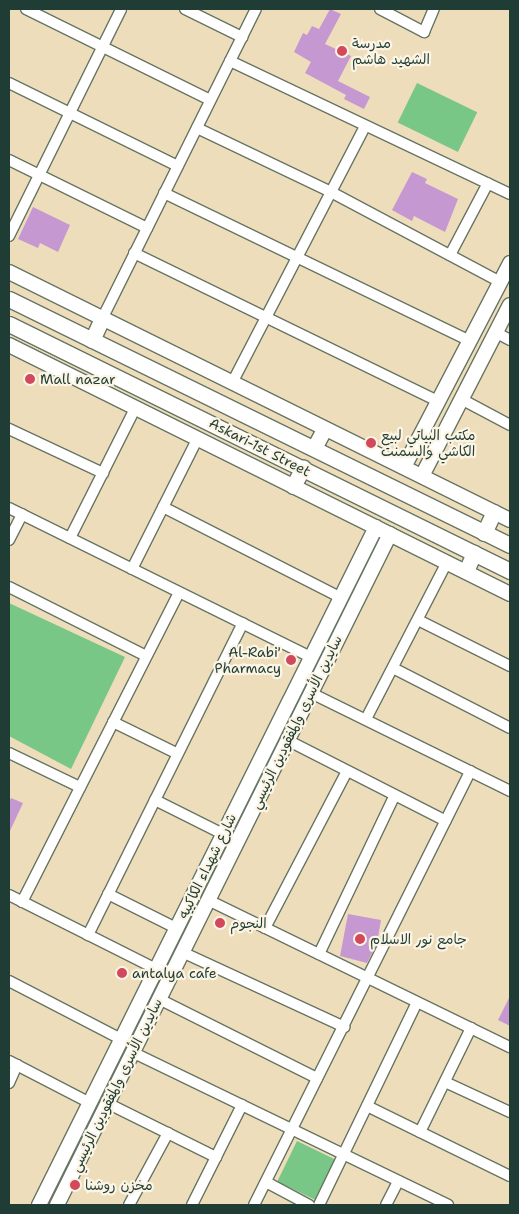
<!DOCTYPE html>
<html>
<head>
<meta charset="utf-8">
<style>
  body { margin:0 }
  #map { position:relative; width:519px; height:1214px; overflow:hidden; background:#edb; font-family:"Shantell Sans","Playpen Sans Arabic",sans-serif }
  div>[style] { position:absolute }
  .green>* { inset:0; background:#79c786; transform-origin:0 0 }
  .building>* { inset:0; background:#c698d1 }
  .roads { filter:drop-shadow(1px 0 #677563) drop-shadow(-1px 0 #677563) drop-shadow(0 1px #677563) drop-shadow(0 -1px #677563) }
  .street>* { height:10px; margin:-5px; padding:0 5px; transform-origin:5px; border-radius:5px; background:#fff }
  .secondary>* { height:14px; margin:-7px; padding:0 7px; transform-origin:7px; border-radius:7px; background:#fff }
  .primary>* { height:15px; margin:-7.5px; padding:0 7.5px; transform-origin:7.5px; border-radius:7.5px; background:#fff }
  .dots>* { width:14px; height:14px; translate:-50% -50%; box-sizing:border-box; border:2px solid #fcf5e5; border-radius:50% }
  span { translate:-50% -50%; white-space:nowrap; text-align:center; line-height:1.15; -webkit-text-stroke:4.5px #fcf5e5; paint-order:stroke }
  .poi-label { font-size:14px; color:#1f3d34 }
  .left { translate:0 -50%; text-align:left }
  .right { translate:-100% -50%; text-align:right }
  .street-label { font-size:14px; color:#1f3d34 }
  .frame { position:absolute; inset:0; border:10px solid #1f3d34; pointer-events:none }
</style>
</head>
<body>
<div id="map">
  <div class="green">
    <div style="left:417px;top:83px;width:67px;height:44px;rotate:26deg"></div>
    <div style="clip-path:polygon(9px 603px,125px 657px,71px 769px,9px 736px)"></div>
    <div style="left:297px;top:1141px;width:43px;height:45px;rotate:26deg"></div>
  </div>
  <div class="building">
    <div style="clip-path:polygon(330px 9px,341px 14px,325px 44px,351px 56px,338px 81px,370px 97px,364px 109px,344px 99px,346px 95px,305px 73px,311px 62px,294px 52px,303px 33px,307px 35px,312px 26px,319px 29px)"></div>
    <div style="clip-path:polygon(412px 172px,427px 179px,425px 183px,458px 199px,445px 232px,414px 216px,412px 221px,392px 210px)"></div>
    <div style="clip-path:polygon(33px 207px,70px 225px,58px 252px,40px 243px,38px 248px,18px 239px)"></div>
    <div style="clip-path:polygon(11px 798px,23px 803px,9px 833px,9px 802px)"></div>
    <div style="clip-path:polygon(348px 914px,381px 920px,377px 943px,367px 963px,340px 956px)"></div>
    <div style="clip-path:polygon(510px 996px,510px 1026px,498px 1020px)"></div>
  </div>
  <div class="roads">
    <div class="street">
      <div style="left:26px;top:9px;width:205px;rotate:26.3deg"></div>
      <div style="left:185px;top:9px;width:64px;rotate:26.2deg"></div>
      <div style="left:380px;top:9px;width:50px;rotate:27.6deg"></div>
      <div style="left:424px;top:32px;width:25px;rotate:-67deg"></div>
      <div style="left:230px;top:61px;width:310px;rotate:25.4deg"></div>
      <div style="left:9px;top:83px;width:188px;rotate:26.2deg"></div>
      <div style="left:197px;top:128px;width:148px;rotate:25.5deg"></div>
      <div style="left:331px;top:192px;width:191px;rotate:28deg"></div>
      <div style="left:9px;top:160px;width:154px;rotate:26.2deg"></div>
      <div style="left:164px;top:193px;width:340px;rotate:25.8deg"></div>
      <div style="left:9px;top:236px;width:253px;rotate:-63.7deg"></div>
      <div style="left:134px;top:253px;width:339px;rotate:26deg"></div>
      <div style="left:450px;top:255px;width:81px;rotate:-62.2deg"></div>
      <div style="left:102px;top:319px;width:346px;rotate:-63.6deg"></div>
      <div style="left:497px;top:333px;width:15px;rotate:28deg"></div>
      <div style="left:232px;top:383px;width:289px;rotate:-62.6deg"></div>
      <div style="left:463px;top:400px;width:53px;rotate:28deg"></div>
      <div style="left:9px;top:429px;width:104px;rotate:25.1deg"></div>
      <div style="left:163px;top:507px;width:199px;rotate:27deg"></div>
      <div style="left:9px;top:508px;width:337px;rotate:26.3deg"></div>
      <div style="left:70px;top:538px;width:144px;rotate:-63.3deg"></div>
      <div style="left:9px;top:540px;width:29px;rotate:-63deg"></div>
      <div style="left:132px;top:569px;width:144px;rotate:-63.3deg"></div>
      <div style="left:9px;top:587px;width:153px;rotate:26.7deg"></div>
      <div style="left:418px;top:620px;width:103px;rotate:26.6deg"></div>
      <div style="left:393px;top:668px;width:131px;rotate:27.1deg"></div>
      <div style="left:311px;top:693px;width:222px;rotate:26.2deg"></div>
      <div style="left:366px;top:719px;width:177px;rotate:-62.7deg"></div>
      <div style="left:113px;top:722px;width:72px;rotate:26.2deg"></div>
      <div style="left:287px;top:740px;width:178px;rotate:27deg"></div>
      <div style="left:9px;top:753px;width:79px;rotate:25.6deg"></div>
      <div style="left:155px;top:800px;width:76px;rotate:26.6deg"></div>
      <div style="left:108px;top:894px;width:76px;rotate:26.6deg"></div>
      <div style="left:9px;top:895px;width:165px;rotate:26.7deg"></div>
      <div style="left:208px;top:900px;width:336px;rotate:26deg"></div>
      <div style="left:22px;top:902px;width:347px;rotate:-63.1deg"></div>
      <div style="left:265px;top:928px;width:177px;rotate:-62.4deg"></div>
      <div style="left:88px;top:935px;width:348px;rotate:-63.6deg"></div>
      <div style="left:182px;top:952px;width:179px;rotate:24.8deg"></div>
      <div style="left:319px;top:954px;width:176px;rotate:-64.5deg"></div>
      <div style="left:9px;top:981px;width:126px;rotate:27.4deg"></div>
      <div style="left:159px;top:999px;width:177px;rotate:26.6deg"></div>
      <div style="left:132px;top:1052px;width:351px;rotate:25.8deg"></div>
      <div style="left:9px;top:1061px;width:91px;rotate:27.4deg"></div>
      <div style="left:445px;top:1082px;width:72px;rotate:24.8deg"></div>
      <div style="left:9px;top:1083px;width:20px;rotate:-66deg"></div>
      <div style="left:107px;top:1103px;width:122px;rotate:26.4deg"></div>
      <div style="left:367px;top:1106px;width:159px;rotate:26.1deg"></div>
      <div style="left:420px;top:1132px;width:116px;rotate:-63.9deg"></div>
      <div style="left:266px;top:1182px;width:49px;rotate:28.1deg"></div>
      <div style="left:129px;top:1205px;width:82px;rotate:-61.6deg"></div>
      <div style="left:192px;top:1205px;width:112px;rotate:-63.4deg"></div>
      <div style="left:254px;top:1205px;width:485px;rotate:-63.5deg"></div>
      <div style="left:319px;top:1205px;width:225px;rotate:-64.2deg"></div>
      <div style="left:386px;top:1205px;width:27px;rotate:-63deg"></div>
    </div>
    <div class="secondary">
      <div style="left:9px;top:272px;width:559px;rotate:26.34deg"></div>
      <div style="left:9px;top:345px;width:559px;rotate:26.43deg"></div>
      <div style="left:404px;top:467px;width:230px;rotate:-62.5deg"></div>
      <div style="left:422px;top:476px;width:192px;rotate:-62.8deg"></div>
      <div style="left:39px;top:1205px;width:757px;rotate:-63.57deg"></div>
      <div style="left:57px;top:1205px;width:749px;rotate:-63.61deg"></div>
    </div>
    <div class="primary">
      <div style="left:9px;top:299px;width:558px;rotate:26.15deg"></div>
      <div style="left:9px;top:324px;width:559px;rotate:26.24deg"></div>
      <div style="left:92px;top:340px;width:23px;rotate:-65deg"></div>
      <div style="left:314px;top:448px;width:21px;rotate:-62deg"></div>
      <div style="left:293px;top:486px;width:21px;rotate:-61deg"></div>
      <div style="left:484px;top:533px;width:23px;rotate:-65deg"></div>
      <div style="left:466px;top:571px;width:20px;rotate:-66deg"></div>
    </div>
  </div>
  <div class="dots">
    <div style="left:342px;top:51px;background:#d1495b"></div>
    <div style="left:30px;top:379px;background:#d1495b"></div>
    <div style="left:371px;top:443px;background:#d1495b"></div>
    <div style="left:291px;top:660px;background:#d1495b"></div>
    <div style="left:220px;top:923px;background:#d1495b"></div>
    <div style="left:360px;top:939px;background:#d1495b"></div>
    <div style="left:122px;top:973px;background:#d1495b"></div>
    <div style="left:75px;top:1185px;background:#d1495b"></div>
  </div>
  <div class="poi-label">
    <span class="left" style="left:352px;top:51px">مدرسة<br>الشهيد هاشم</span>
    <span class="left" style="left:40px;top:379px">Mall nazar</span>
    <span class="left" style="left:381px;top:443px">مكتب البياتي لبيع<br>الكاشي والسمنت</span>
    <span class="right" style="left:281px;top:660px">Al-Rabi'<br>Pharmacy</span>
    <span class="left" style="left:230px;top:923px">النجوم</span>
    <span class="left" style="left:370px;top:939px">جامع نور الاسلام</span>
    <span class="left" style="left:132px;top:973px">antalya cafe</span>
    <span class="left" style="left:85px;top:1185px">مخزن روشنا</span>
  </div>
  <div class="street-label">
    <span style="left:260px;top:447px;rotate:27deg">Askari-1st Street</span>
    <span style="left:296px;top:722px;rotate:-64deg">سايدين الأسرى والمفقودين الرئيسي</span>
    <span style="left:207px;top:866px;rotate:-64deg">شارع شهداء الكاكييه</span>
    <span style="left:116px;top:1085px;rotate:-64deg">سايدين الأسرى والمفقودين الرئيسي</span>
  </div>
  <div class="frame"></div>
</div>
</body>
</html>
